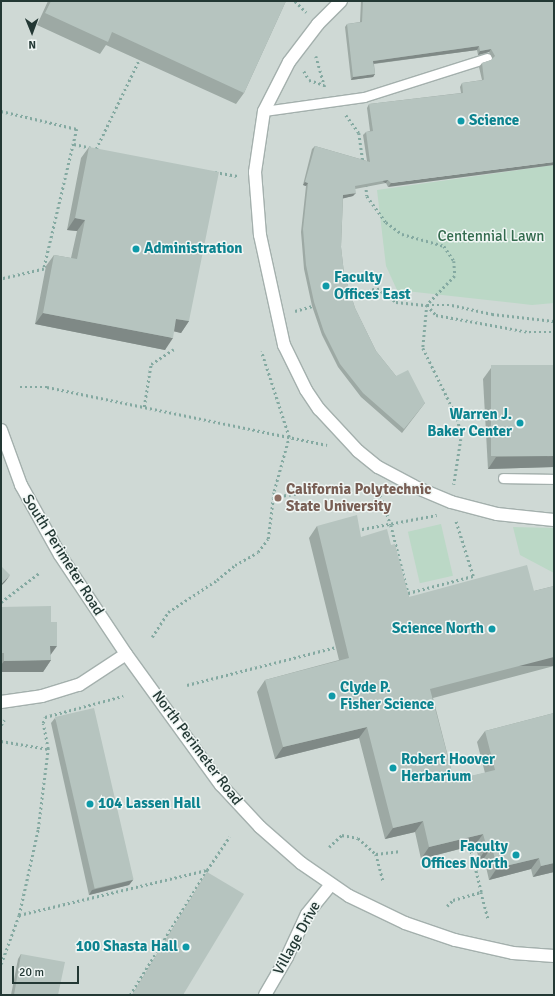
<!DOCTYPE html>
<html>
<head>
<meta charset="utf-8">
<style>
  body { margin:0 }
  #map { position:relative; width:555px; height:996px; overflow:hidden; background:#e0e9e6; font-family:Signika,sans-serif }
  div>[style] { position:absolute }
  .built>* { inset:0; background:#cfd9d5; transform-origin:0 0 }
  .green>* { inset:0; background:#bbd8c6; transform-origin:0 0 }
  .path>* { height:2.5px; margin-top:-1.25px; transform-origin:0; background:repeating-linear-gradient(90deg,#84a9a1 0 2px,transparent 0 5px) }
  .roads { filter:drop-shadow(1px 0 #a4b0ad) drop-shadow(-1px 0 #a4b0ad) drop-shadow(0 1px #a4b0ad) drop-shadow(0 -1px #a4b0ad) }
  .service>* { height:9px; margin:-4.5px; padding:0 4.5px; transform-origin:4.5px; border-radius:4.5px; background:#fff }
  .pedestrian>* { height:12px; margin:-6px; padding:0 6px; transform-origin:6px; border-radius:6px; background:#fff }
  .minor>* { height:12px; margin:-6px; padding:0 6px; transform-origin:6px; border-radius:6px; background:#fff }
  .wall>* { inset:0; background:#9da9a4 }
  .shaded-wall>* { inset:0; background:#7f8986; transform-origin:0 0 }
  .building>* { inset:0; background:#b6c4bf; transform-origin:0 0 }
  .dots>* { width:11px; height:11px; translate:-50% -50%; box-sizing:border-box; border:2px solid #f0f6f4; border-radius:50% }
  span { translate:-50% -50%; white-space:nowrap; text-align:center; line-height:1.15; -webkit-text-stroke:3px #f0f6f4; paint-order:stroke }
  .culture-label { font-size:15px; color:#0d838f; font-weight:700 }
  .left { translate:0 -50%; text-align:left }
  .right { translate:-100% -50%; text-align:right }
  .park-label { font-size:15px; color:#326a4d }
  .education-label { font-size:15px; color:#785e54; font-weight:700 }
  .street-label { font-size:15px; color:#233834 }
  .frame { position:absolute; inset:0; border:2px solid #233834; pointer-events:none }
  .north { position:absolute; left:12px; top:12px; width:40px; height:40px; -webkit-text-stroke:3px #f0f6f4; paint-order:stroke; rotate:179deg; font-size:11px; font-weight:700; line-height:16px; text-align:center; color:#233834 }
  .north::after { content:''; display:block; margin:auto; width:14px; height:18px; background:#233834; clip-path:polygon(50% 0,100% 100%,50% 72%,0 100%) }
  .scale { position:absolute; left:12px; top:966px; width:67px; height:18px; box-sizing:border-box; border:2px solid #233834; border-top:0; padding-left:5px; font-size:12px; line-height:14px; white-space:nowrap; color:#233834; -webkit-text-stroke:3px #f0f6f4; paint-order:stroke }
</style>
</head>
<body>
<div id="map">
  <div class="built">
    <div style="left:1px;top:1px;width:553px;height:994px"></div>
  </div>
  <div class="green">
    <div style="clip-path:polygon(554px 165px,554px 303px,532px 305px,397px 290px,386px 266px,377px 190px)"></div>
    <div style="left:441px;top:524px;width:53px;height:34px;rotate:77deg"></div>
    <div style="clip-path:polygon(513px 527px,554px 528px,554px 573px,520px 555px)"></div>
  </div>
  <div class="path">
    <div style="left:295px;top:1px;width:16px;rotate:45deg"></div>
    <div style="left:316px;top:56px;width:32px;rotate:74deg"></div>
    <div style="left:304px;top:71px;width:10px;rotate:61deg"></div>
    <div style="left:309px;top:80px;width:16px;rotate:18deg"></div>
    <div style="left:1px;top:111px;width:78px;rotate:13.3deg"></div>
    <div style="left:77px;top:129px;width:144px;rotate:103.3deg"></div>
    <div style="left:44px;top:269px;width:44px;rotate:166.9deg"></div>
    <div style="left:346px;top:115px;width:22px;rotate:54deg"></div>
    <div style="left:359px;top:133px;width:29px;rotate:82deg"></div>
    <div style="left:74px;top:144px;width:17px;rotate:13deg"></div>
    <div style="left:96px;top:149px;width:99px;rotate:-64.2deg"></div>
    <div style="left:215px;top:172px;width:23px;rotate:10deg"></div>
    <div style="left:366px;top:185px;width:11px;rotate:85deg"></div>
    <div style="left:367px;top:196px;width:32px;rotate:54deg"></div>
    <div style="left:386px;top:222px;width:20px;rotate:37deg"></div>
    <div style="left:402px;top:234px;width:44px;rotate:15.9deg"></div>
    <div style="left:444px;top:246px;width:18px;rotate:56deg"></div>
    <div style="left:454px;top:261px;width:15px;rotate:86deg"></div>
    <div style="left:455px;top:276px;width:40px;rotate:134deg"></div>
    <div style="left:427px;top:305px;width:43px;rotate:95.3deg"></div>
    <div style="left:423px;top:348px;width:79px;rotate:63.8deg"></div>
    <div style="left:458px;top:419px;width:20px;rotate:81deg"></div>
    <div style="left:461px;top:439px;width:46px;rotate:98.8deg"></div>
    <div style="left:348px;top:296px;width:30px;rotate:-15deg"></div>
    <div style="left:377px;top:288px;width:24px;rotate:36deg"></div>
    <div style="left:396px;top:302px;width:31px;rotate:6deg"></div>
    <div style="left:427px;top:305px;width:13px;rotate:48deg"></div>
    <div style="left:436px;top:315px;width:95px;rotate:10.4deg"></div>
    <div style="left:529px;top:332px;width:25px"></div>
    <div style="left:427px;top:305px;width:25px"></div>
    <div style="left:452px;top:305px;width:41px;rotate:12.7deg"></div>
    <div style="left:492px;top:314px;width:62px;rotate:6.4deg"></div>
    <div style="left:295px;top:311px;width:18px;rotate:-16deg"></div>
    <div style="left:20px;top:387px;width:27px"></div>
    <div style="left:47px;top:387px;width:286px;rotate:11.7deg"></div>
    <div style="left:144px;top:407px;width:44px;rotate:-80.8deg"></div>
    <div style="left:151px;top:364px;width:27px;rotate:-33deg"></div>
    <div style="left:377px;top:486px;width:41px;rotate:70.3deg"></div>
    <div style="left:391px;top:525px;width:77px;rotate:75.8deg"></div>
    <div style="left:274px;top:497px;width:52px;rotate:-8.9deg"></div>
    <div style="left:325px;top:489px;width:53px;rotate:1.1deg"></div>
    <div style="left:357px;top:530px;width:81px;rotate:-10.6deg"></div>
    <div style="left:408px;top:593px;width:67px;rotate:-14.7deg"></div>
    <div style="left:473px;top:576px;width:57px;rotate:-107.5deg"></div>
    <div style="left:1px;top:602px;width:48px;rotate:-37.3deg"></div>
    <div style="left:152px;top:637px;width:30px;rotate:-57deg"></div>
    <div style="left:168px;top:612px;width:59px;rotate:-33.1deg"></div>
    <div style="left:217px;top:580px;width:23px;rotate:-40deg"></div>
    <div style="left:235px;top:565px;width:26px;rotate:-29deg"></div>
    <div style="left:258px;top:552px;width:16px;rotate:-52deg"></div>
    <div style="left:268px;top:539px;width:48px;rotate:-82.9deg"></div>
    <div style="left:274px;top:491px;width:56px;rotate:-74.5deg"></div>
    <div style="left:289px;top:437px;width:90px;rotate:-108deg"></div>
    <div style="left:187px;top:685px;width:154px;rotate:-14.3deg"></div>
    <div style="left:1px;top:725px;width:6px;rotate:-59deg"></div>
    <div style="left:1px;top:741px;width:48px;rotate:9.7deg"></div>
    <div style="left:329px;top:847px;width:18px;rotate:-43deg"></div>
    <div style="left:342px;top:835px;width:16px;rotate:11deg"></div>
    <div style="left:358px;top:838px;width:24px;rotate:42deg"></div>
    <div style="left:376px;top:854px;width:23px;rotate:-7deg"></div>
    <div style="left:376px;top:854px;width:28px;rotate:75deg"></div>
    <div style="left:481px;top:892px;width:27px;rotate:75deg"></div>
    <div style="left:447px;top:906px;width:8px;rotate:-45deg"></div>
    <div style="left:453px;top:900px;width:29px;rotate:-16deg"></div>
    <div style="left:481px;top:892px;width:49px;rotate:-104deg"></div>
    <div style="left:19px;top:915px;width:193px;rotate:-13.5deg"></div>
    <div style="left:207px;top:870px;width:40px;rotate:-56deg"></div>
    <div style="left:1px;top:964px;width:52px;rotate:-69.8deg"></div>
    <div style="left:19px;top:915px;width:88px;rotate:-77.5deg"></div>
    <div style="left:38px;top:829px;width:81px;rotate:-82.9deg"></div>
    <div style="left:48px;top:749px;width:26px;rotate:-101deg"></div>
    <div style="left:43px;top:723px;width:6px;rotate:-72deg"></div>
    <div style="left:45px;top:717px;width:81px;rotate:-15.1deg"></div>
    <div style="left:130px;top:995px;width:147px;rotate:-58.4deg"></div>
  </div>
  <div class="roads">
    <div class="service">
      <div style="left:264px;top:111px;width:101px;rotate:-8deg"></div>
      <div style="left:364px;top:97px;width:129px;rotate:-17.6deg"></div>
      <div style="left:503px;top:478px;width:51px;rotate:1.1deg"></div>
    </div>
    <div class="pedestrian">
      <div style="left:341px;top:1px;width:33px;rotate:135deg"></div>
      <div style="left:318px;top:24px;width:48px;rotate:127.3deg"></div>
      <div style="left:289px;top:62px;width:55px;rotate:117deg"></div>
      <div style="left:264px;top:111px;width:62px;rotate:98.4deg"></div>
      <div style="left:255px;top:172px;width:63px;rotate:85.5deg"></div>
      <div style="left:260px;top:235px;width:113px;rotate:77.7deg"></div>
      <div style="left:284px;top:345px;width:50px;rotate:63.9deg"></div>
      <div style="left:306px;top:390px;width:23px;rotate:56deg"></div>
      <div style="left:319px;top:409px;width:57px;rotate:47.1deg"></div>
      <div style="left:358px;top:451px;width:26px;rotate:39deg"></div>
      <div style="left:378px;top:467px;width:40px;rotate:28deg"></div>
      <div style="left:413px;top:486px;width:41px;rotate:22.8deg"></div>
      <div style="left:451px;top:502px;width:48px;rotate:14.6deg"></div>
      <div style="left:497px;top:514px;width:57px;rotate:6deg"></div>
    </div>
    <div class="minor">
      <div style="left:1px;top:430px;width:59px;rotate:70deg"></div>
      <div style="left:21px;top:485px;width:80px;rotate:60.9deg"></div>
      <div style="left:60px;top:555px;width:119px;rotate:56.3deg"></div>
      <div style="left:126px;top:654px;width:162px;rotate:54.1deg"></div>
      <div style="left:221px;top:785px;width:57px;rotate:47.1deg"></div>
      <div style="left:260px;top:827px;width:55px;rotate:41.3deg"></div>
      <div style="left:301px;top:863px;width:58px;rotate:34.5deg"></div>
      <div style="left:349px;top:896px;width:62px;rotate:25.7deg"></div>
      <div style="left:405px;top:923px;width:53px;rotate:18.8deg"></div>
      <div style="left:455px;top:940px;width:59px;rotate:12.6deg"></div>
      <div style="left:513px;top:953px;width:41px;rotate:4.2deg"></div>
      <div style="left:1px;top:702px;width:41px;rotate:-8.3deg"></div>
      <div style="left:42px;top:696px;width:39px;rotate:-17deg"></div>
      <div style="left:79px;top:685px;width:56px;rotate:-33.4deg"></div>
      <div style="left:265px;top:995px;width:44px;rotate:-59.9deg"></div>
      <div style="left:287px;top:957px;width:47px;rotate:-65.1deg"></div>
      <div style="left:307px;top:914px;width:38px;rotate:-51deg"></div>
    </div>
  </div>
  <div class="wall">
    <div style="clip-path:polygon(48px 1px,286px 1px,244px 93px,236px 104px,106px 45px,100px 54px,37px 25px)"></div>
    <div style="clip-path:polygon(361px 1px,554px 1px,388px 187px,386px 183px,355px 189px,353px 196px,343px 198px,341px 247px,344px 273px,355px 308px,376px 351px,396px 376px,425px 403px,402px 433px,361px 397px,338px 367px,322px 335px,312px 306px,304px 269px,301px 232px,306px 186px,303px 185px,312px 149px,315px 146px,367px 161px,363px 135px,366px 132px,370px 131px,367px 108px,369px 104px,461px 93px,460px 87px,462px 83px,482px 80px,479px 67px,482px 63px,491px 60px,493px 59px,489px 52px,478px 55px,477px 50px,374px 64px,375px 74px,373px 77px,351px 80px,345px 27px,347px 24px,360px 22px)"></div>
    <div style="clip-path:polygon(89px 147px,189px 321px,181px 333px,174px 331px,165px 350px,35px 324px,46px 266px,54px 255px,71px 258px,77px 231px,67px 230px,81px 158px)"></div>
    <div style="clip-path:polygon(491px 368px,554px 467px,488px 469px,483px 379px)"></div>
    <div style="clip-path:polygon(317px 526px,391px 545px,409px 597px,534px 591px,554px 586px,554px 666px,433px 698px,454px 780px,485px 773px,477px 742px,485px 731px,554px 713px,554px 872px,533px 877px,531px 869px,489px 880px,484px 858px,479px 859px,475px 845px,421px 859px,415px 832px,385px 839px,359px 738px,275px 759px,257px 692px,265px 680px,339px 660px,309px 538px)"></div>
    <div style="clip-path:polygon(1px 607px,50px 655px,51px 660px,43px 672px,1px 672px)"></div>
    <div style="clip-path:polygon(55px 718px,133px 880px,129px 885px,89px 895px,51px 723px)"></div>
    <div style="clip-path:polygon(207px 872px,183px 995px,132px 995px,204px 877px)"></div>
    <div style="clip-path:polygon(21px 954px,58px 995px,11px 995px,18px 959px)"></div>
  </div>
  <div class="shaded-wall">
    <div style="clip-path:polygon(479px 46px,477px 50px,371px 64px,373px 61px)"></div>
    <div style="clip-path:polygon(491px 49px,489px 52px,478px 55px,480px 51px)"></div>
    <div style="clip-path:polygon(375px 74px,373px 77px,351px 80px,353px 77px)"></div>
    <div style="clip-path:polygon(554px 162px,554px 165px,388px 187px,391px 183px)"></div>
    <div style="left:388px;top:180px;width:4px;height:34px;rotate:124deg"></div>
    <div style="clip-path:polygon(305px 182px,308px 183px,306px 186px,303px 185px)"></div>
    <div style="clip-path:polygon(356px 193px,353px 196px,341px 199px,343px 195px)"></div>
    <div style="clip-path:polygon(75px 218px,85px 220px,77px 231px,67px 230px)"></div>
    <div style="clip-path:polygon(43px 313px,173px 338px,165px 350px,35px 324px)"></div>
    <div style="clip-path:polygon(176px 319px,189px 321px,181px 333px,168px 330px)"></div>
    <div style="clip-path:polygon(554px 456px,554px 467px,488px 469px,496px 457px)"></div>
    <div style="clip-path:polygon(10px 575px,5px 582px,1px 586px,1px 584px)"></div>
    <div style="clip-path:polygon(50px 646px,57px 646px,49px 657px)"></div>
    <div style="left:554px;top:657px;width:9px;height:128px;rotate:90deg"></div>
    <div style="clip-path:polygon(51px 660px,43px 672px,1px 672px,1px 665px,4px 661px)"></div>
    <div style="clip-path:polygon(367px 727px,359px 738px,275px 759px,283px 747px)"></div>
    <div style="clip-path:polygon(423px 821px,415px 832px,385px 839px,393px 828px)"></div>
    <div style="clip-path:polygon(483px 834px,475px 845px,421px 859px,429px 847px)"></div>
    <div style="clip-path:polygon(492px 847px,484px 858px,479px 859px,487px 848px)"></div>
    <div style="clip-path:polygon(539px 858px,531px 869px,489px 880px,497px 868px)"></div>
    <div style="clip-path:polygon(554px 863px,554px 872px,533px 877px,541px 866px)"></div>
    <div style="clip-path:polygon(133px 880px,129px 885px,89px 895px,92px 890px)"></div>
  </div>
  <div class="building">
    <div style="clip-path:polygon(51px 1px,286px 1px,244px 93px,112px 32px,108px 42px,45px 13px)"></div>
    <div style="clip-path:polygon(363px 1px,554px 1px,554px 162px,391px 183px,388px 180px,355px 186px,356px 193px,343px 195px,341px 247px,344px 273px,355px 308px,376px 351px,396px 376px,408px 370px,425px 403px,404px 429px,363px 393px,340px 364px,324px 332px,314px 302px,306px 265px,303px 229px,308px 183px,305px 182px,315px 146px,370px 162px,366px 132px,373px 131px,369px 104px,463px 93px,462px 83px,484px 80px,482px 63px,491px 60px,495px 56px,491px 49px,480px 51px,479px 46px,373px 61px,375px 74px,353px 77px,347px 24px,362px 22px)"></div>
    <div style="clip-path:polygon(89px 147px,219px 172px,189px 321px,176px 319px,173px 338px,43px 313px,54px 255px,77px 259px,85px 220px,75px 218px)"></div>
    <div style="left:554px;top:365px;width:91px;height:63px;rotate:90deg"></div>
    <div style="clip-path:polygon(357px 515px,361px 537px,387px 529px,391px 545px,395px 544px,409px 597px,527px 565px,534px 591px,554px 586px,554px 657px,430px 689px,454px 780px,495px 770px,485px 731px,554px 713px,554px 863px,541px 866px,539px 858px,497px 868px,492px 847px,487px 848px,483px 834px,429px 847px,423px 821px,393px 828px,367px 727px,283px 747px,265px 680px,349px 658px,317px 526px)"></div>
    <div style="clip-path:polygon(1px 566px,10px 575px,1px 584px)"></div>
    <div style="clip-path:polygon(51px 606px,51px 622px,57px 622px,57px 646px,50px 646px,51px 660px,4px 661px,4px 653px,1px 653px,1px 607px)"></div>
    <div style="left:94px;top:708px;width:176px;height:40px;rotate:77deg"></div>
    <div style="clip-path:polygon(207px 872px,244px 894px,183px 995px,132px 995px)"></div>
    <div style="clip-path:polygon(21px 954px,65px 962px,58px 995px,14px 995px)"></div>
  </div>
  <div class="dots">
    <div style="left:461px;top:121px;background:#0f9aa8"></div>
    <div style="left:136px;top:249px;background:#0f9aa8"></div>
    <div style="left:326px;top:286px;background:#0f9aa8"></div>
    <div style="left:520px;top:423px;background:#0f9aa8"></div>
    <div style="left:278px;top:498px;background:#8d6e63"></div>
    <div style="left:492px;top:629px;background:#0f9aa8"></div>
    <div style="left:332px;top:696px;background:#0f9aa8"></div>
    <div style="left:393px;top:768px;background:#0f9aa8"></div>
    <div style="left:90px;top:804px;background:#0f9aa8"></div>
    <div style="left:516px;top:855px;background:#0f9aa8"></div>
    <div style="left:186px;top:947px;background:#0f9aa8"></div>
  </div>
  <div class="culture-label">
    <span class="left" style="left:469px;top:121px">Science</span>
    <span class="left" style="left:144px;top:249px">Administration</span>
    <span class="left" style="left:334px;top:286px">Faculty<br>Offices East</span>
    <span class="right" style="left:512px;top:423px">Warren J.<br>Baker Center</span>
    <span class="right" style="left:484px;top:629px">Science North</span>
    <span class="left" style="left:340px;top:696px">Clyde P.<br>Fisher Science</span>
    <span class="left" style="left:401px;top:768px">Robert Hoover<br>Herbarium</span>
    <span class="left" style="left:98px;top:804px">104 Lassen Hall</span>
    <span class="right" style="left:508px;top:855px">Faculty<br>Offices North</span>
    <span class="right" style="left:178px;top:947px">100 Shasta Hall</span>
  </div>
  <div class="park-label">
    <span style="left:491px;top:237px">Centennial Lawn</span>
  </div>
  <div class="education-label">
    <span class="left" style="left:286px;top:498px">California Polytechnic<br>State University</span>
  </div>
  <div class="street-label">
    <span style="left:63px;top:555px;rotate:58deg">South Perimeter Road</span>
    <span style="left:197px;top:748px;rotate:53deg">North Perimeter Road</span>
    <span style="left:297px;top:938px;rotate:-61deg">Village Drive</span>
  </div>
  <div class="frame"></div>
  <div class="north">N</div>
  <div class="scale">20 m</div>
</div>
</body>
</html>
